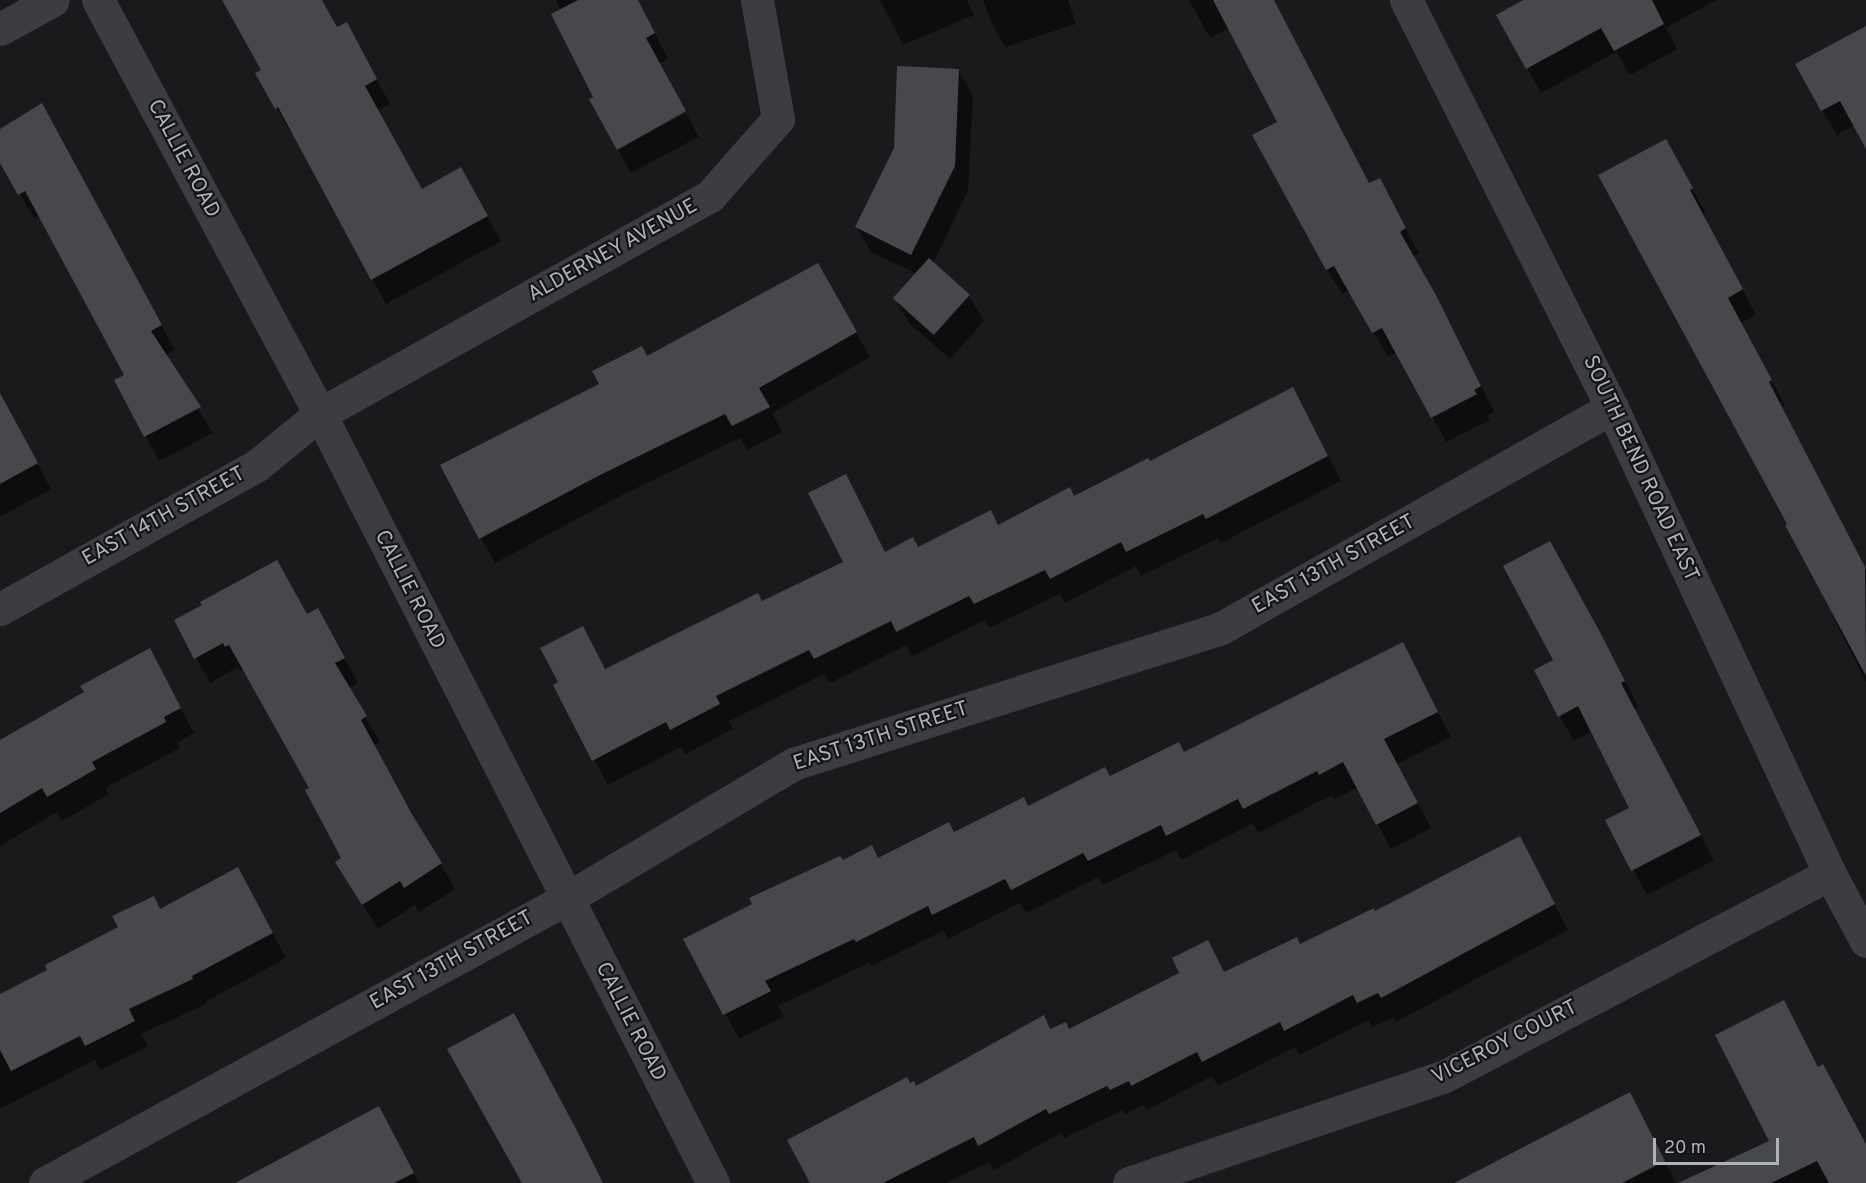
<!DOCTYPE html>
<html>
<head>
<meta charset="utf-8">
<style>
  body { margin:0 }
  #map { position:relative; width:1866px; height:1183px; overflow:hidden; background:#1a1a1c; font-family:Overpass,sans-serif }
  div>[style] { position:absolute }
  .shadow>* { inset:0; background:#0007; transform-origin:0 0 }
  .building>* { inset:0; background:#47484c; transform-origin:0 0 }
  .minor>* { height:33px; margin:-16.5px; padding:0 16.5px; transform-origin:16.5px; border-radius:16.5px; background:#3b3d41 }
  span { translate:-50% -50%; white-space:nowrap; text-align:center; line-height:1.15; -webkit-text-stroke:4.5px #151517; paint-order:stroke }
  .street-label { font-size:21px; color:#adb3bb }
  .scale { position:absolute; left:1653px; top:1138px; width:126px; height:27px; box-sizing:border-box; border:3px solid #adb3bb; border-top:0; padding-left:8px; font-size:18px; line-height:21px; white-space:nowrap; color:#adb3bb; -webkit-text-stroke:4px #151517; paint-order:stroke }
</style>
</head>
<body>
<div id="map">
  <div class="shadow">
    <div style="clip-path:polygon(224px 0,320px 0,337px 29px,360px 49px,390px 104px,378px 111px,422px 191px,475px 194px,501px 241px,386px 304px,293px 132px,291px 133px,257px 74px,263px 70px)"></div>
    <div style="clip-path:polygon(556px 0,638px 0,668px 59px,595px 97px)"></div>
    <div style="clip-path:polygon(880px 0,967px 0,974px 15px,903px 45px)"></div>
    <div style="clip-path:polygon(983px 0,1068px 0,1076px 24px,1005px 47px,991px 22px)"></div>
    <div style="clip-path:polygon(1189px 0,1274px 0,1369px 185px,1393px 204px,1419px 254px,1413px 257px,1451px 324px,1494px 412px,1487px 415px,1490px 420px,1446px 442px,1397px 352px,1388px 357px,1350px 290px,1342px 294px,1327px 269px,1279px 123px,1229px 28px,1210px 38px)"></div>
    <div style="clip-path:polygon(1526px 0,1716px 0,1666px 28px,1677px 49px,1630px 75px,1616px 52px,1541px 93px,1527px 68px)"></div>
    <div style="clip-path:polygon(1866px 37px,1866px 146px,1855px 125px,1837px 135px,1822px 110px)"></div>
    <div style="clip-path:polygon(958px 70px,973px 95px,968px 191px,933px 263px,969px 296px,984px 321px,950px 359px,909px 323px,895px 299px,917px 274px,871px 252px,857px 227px)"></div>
    <div style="left:686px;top:113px;width:27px;height:77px;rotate:62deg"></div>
    <div style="clip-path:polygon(0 130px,56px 130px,175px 350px,165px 356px,213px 433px,159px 461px,116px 381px,126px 375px,40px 215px,34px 218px,0 161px)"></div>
    <div style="clip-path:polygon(1680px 166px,1706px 214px,1703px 215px,1756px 315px,1741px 323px,1785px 405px,1782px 407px,1866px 570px,1866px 682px,1832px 615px,1834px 613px)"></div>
    <div style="clip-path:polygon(817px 265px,870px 357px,772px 413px,782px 432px,747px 450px,740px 438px,616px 498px,495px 563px,442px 466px,601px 384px)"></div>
    <div style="clip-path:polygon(1293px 389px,1341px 481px,1221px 543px,1218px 538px,1141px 576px,1136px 566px,1065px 603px,1060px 594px,989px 628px,985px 620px,912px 656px,906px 645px,830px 683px,824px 674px,729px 721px,733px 729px,686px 754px,681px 747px,608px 785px,555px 686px,606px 670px,762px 603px,845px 563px,846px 476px,886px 553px,918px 548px,991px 512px,999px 526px,1074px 497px,1149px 463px)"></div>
    <div style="clip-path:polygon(0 427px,27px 444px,51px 489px,0 517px)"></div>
    <div style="clip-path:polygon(1564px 568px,1615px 661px,1638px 706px,1634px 709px,1714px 860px,1647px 895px,1607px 821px,1631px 808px,1592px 731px,1574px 741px,1560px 716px,1555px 661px)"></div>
    <div style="clip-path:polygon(307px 616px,332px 635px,358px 683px,348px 688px,380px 742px,374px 745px,455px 889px,419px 912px,415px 905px,378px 929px,352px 887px,343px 859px,311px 789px,244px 669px,240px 671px,238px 667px,210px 683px,176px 621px)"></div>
    <div style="clip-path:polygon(1402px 644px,1451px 737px,1397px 764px,1431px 828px,1391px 849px,1358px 787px,1334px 799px,1332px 795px,1258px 833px,1253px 823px,1181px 860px,1176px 850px,1103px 885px,1098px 877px,1026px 913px,1020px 903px,948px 939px,943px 931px,871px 966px,869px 963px,778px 1006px,784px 1016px,739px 1039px,686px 940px,842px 862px,878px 859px,1184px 754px)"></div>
    <div style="clip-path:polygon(163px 675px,194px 733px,177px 743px,180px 748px,105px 788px,109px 794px,62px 821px,57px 812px,0 846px,0 742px)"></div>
    <div style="clip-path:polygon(1533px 863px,1568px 930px,1396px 1022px,1394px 1017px,1372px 1027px,1368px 1020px,1300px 1055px,1295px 1047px,1218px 1086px,1212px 1076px,1147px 1110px,1144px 1105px,1125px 1114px,1123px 1110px,1064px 1138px,1061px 1133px,994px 1170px,989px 1162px,946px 1183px,811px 1183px,910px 1084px,916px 1087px,1051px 1031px,1069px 1031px,1300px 946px,1375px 913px)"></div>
    <div style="clip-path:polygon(252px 894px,286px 958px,205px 1002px,206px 1004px,141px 1034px,148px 1046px,101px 1070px,95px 1060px,0 1109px,0 996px)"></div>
    <div style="clip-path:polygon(1784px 1002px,1819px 1068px,1823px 1066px,1866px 1143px,1866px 1183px,1726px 1183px,1771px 1142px)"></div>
    <div style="clip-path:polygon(1630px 1094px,1676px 1183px,1453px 1183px)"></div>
    <div style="clip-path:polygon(393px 1133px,419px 1183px,246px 1183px)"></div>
  </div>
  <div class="building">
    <div style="clip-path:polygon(222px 0,322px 0,337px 27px,347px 22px,377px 79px,365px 86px,422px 189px,461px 167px,488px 216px,371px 280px,278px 107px,275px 109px,255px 73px,261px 70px)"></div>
    <div style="clip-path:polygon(578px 0,638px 0,655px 33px,646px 38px,686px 111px,617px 150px,589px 99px,593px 97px,551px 14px)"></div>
    <div style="clip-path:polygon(1213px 0,1274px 0,1369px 183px,1380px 178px,1406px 228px,1400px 232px,1437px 297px,1481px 386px,1474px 390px,1477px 394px,1431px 418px,1382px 328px,1372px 333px,1334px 266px,1326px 270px,1252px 135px,1277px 122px)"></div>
    <div style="clip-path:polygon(1523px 0,1652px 0,1664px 24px,1614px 51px,1601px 28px,1526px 69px,1496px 15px)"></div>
    <div style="clip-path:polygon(1866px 26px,1866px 149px,1840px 101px,1821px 111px,1795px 64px)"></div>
    <div style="clip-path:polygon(897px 66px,959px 69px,955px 166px,911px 255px,855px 227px,894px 148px)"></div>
    <div style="clip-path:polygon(42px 103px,162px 325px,151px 331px,201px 407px,144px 437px,114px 380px,124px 375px,25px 191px,18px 195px,0 163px,0 129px)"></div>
    <div style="clip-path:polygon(1666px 139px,1693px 188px,1690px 190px,1743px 289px,1728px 298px,1772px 380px,1769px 382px,1865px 567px,1866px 676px,1785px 525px,1787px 524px,1598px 175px)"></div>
    <div style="left:929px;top:258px;width:55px;height:54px;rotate:42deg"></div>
    <div style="clip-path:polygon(818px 263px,857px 332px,759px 388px,770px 407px,732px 426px,725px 414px,602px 474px,479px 539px,440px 465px,599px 384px,592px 371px,642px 346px,647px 356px)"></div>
    <div style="clip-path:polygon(1293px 387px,1328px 456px,1206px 519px,1203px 514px,1126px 552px,1121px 542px,1050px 579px,1045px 570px,974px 604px,969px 596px,896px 632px,891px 621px,814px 659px,809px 650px,716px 696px,720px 704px,670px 730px,666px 722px,592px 761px,553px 685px,558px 682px,540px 648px,583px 626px,605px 669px,758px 593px,762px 601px,843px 562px,808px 493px,846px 474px,885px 552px,913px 537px,918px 547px,991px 510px,998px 525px,1070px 487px,1074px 496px,1148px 458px,1150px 461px)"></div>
    <div style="clip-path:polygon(0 393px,38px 463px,0 484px)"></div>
    <div style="clip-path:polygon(1550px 541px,1601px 634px,1625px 681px,1621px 683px,1701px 835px,1631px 871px,1605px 820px,1629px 808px,1578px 706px,1558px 717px,1534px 670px,1553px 660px,1503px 566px)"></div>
    <div style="clip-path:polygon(277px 560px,307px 614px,318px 608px,345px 658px,335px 663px,367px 716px,361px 720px,412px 814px,442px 863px,404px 888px,400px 881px,362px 905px,335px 862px,341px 858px,305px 790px,309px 788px,229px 645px,225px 647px,223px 643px,194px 659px,174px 620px,202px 605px,200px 602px)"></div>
    <div style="clip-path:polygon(1403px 642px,1438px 712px,1384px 739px,1418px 803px,1376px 825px,1343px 762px,1319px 775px,1317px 771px,1243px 809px,1238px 799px,1166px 836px,1161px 825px,1088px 861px,1083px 853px,1011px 890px,1005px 879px,932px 915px,928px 906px,856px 942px,854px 939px,765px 981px,771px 991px,723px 1015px,683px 939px,752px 904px,749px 898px,840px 856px,843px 860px,872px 845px,878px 858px,949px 822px,954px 832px,1024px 797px,1028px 806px,1105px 767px,1110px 776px,1179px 742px,1184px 752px)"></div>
    <div style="clip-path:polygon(150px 648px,181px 708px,164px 717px,166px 722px,92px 762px,96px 769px,47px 797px,42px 788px,0 813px,0 740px,84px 692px,80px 686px)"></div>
    <div style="clip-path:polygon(1520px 836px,1555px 904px,1381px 998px,1378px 993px,1357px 1003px,1353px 995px,1284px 1031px,1280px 1022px,1202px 1062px,1197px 1052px,1131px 1086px,1129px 1081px,1110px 1090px,1107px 1086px,1049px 1114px,1046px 1109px,978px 1146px,974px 1137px,883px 1183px,810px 1183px,787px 1140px,907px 1077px,910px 1083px,914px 1081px,916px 1086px,1044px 1015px,1050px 1029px,1066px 1022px,1069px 1029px,1179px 973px,1172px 958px,1208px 940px,1224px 972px,1297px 937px,1300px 944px,1374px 908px,1375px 911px)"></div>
    <div style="clip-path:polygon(238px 867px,273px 933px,192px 976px,193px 979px,129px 1009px,135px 1021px,85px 1046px,80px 1036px,11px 1071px,0 1050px,0 994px,47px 970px,45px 965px,118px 927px,112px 916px,154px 896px,160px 909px)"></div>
    <div style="clip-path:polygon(1784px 1000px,1818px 1067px,1823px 1064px,1866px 1144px,1866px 1183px,1829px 1183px,1817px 1161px,1771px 1183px,1678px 1183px,1769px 1141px,1715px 1035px)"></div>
    <div style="clip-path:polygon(514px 1013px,574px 1125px,603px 1183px,522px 1183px,447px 1049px)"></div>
    <div style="clip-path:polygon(1630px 1092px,1665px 1161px,1622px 1183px,1454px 1183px)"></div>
    <div style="clip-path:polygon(379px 1106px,414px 1173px,394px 1183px,235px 1183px)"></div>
  </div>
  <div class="minor">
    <div style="left:98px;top:0;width:470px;rotate:61.8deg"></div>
    <div style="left:320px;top:414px;width:864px;rotate:62.93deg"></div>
    <div style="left:1406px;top:0;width:457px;rotate:63.2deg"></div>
    <div style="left:1612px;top:408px;width:514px;rotate:64.93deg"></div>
    <div style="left:1830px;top:874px;width:76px;rotate:61.8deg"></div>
    <div style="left:0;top:29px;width:60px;rotate:-28.7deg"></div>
    <div style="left:0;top:609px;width:293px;rotate:-29.2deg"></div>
    <div style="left:256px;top:466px;width:82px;rotate:-39.1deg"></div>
    <div style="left:320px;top:414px;width:447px;rotate:-29.2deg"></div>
    <div style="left:710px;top:196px;width:103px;rotate:-48.6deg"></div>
    <div style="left:778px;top:119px;width:121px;rotate:-100deg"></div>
    <div style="left:45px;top:1183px;width:593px;rotate:-28.6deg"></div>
    <div style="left:566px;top:899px;width:264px;rotate:-30.7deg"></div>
    <div style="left:793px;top:764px;width:449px;rotate:-17.6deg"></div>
    <div style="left:1221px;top:628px;width:449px;rotate:-29.4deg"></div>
    <div style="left:1129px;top:1183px;width:331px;rotate:-18.7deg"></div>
    <div style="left:1443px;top:1077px;width:437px;rotate:-27.7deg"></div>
  </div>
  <div class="street-label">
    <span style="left:183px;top:159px;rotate:62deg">CALLIE ROAD</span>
    <span style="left:613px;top:251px;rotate:-29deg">ALDERNEY AVENUE</span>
    <span style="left:1640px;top:469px;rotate:65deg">SOUTH BEND ROAD EAST</span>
    <span style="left:164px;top:517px;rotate:-29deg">EAST 14TH STREET</span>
    <span style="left:1334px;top:565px;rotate:-29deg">EAST 13TH STREET</span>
    <span style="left:409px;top:590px;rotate:63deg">CALLIE ROAD</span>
    <span style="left:881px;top:737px;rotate:-18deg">EAST 13TH STREET</span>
    <span style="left:452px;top:961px;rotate:-29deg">EAST 13TH STREET</span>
    <span style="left:630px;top:1022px;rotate:63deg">CALLIE ROAD</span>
    <span style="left:1505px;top:1043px;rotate:-27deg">VICEROY COURT</span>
  </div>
  <div class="scale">20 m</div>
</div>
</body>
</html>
